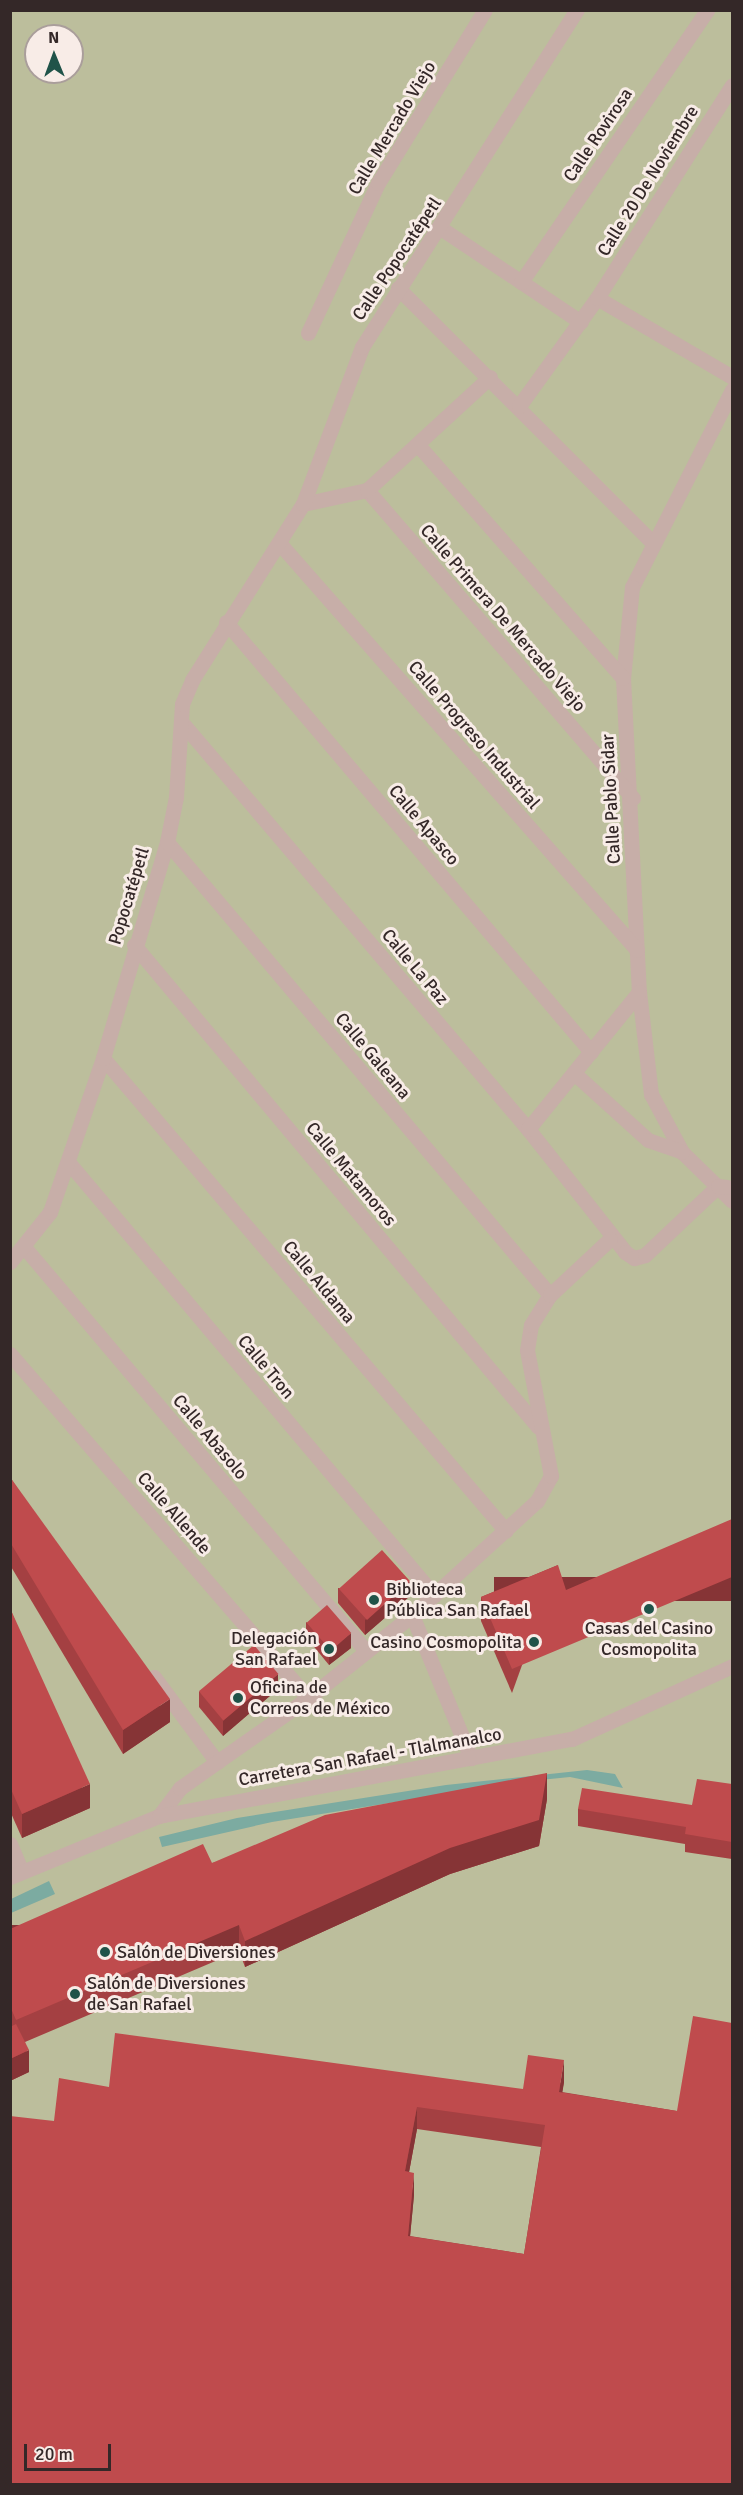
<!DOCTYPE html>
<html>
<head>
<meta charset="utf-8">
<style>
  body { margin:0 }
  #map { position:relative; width:743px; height:2495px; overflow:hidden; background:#f0e1db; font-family:Signika,sans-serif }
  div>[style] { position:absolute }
  .green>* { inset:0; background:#bcbe9c }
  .water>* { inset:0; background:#7caba1 }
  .minor>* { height:15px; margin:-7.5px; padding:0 7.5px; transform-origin:7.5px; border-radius:7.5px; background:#c7aea8 }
  .tertiary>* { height:15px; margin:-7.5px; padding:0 7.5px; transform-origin:7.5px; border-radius:7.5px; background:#c7aea8 }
  .wall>* { inset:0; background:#a44042 }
  .shaded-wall>* { inset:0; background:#863436; transform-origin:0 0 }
  .building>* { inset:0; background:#bf4b4d; transform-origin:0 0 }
  .dots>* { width:16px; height:16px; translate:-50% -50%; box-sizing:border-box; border:3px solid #f8ece7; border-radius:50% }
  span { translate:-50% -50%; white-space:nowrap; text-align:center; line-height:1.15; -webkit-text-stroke:6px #f8ece7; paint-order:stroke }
  .street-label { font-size:18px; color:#342828 }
  .poi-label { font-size:18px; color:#342828 }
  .left { translate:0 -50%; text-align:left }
  .right { translate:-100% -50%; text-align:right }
  .frame { position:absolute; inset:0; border:12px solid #342828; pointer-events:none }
  .north { position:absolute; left:24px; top:24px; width:60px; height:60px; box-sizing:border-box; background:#f8ece7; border:2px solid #aa9e9b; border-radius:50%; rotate:359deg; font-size:16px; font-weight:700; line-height:24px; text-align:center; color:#342828 }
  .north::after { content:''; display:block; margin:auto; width:21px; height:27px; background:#205349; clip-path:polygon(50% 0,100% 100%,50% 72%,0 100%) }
  .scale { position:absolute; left:24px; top:2444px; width:87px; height:27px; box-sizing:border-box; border:3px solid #342828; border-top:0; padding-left:8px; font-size:18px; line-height:21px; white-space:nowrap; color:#342828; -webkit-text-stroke:4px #f8ece7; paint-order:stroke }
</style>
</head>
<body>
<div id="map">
  <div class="green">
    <div style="clip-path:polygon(evenodd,11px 11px,732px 11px,732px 2484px,11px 2484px,11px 11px,36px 36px,72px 36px,72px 72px,36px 72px,36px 36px)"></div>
  </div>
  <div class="water">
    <div style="clip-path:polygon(587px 1770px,615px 1774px,623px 1788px,570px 1777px,520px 1782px,272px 1822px,162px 1847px,159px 1837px,237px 1818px,446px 1785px)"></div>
    <div style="clip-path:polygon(49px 1881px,55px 1894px,11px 1913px,11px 1899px)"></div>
  </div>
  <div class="minor">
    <div style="left:442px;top:229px;width:167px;rotate:33.8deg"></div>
    <div style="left:521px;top:282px;width:330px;rotate:-55.6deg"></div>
    <div style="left:398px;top:288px;width:359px;rotate:45deg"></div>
    <div style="left:597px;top:298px;width:156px;rotate:30.3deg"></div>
    <div style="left:308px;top:333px;width:166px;rotate:-65deg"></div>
    <div style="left:378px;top:183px;width:203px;rotate:-58.3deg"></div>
    <div style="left:732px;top:390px;width:221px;rotate:116.9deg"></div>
    <div style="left:632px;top:587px;width:91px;rotate:95.6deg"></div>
    <div style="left:623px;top:678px;width:314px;rotate:87.1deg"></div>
    <div style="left:639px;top:992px;width:103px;rotate:83.3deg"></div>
    <div style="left:651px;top:1094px;width:66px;rotate:61.9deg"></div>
    <div style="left:682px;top:1152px;width:70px;rotate:44.4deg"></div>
    <div style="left:519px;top:406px;width:133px;rotate:-54.2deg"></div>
    <div style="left:597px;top:298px;width:252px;rotate:-57.6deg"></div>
    <div style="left:418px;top:445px;width:310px;rotate:48.7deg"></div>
    <div style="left:367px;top:490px;width:407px;rotate:49.2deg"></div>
    <div style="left:303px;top:504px;width:66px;rotate:-12.3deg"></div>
    <div style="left:367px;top:490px;width:167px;rotate:-42.6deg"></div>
    <div style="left:281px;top:545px;width:539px;rotate:48.68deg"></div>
    <div style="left:226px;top:622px;width:564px;rotate:49.67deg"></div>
    <div style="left:184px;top:725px;width:531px;rotate:49.59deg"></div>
    <div style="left:528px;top:1129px;width:157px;rotate:51.7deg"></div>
    <div style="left:625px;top:1252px;width:11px;rotate:34deg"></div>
    <div style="left:634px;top:1258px;width:11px;rotate:-15deg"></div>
    <div style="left:645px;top:1255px;width:100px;rotate:-43.4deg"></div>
    <div style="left:718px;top:1186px;width:9px;rotate:6deg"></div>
    <div style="left:167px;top:842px;width:593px;rotate:49.79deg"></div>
    <div style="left:134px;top:945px;width:629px;rotate:50.03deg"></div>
    <div style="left:103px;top:1058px;width:621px;rotate:49.57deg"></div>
    <div style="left:575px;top:1074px;width:98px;rotate:42.1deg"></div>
    <div style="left:648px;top:1140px;width:36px;rotate:19deg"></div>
    <div style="left:528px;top:1129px;width:176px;rotate:-51deg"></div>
    <div style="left:69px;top:1163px;width:566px;rotate:49.81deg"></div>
    <div style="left:25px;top:1248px;width:528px;rotate:49.76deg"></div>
    <div style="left:10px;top:1354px;width:455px;rotate:49.1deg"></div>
    <div style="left:412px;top:1615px;width:155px;rotate:67.6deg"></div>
    <div style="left:154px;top:1677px;width:106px;rotate:53.5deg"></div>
    <div style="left:159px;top:1816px;width:35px;rotate:-53deg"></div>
    <div style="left:180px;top:1788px;width:156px;rotate:-35.1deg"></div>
    <div style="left:308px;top:1698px;width:133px;rotate:-38.6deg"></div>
    <div style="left:412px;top:1615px;width:169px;rotate:-42.4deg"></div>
    <div style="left:537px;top:1501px;width:29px;rotate:-61deg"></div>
    <div style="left:551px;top:1476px;width:128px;rotate:-100.8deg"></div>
    <div style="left:527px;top:1350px;width:25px;rotate:-81deg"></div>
    <div style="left:531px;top:1325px;width:36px;rotate:-58deg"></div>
    <div style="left:550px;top:1295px;width:82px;rotate:-43deg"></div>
    <div style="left:10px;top:1844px;width:30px;rotate:67deg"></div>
  </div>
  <div class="tertiary">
    <div style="left:10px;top:1262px;width:64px;rotate:-51.3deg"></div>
    <div style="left:50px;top:1212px;width:163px;rotate:-71deg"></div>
    <div style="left:103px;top:1058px;width:225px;rotate:-73.5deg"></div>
    <div style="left:167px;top:842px;width:46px;rotate:-78.7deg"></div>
    <div style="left:176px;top:797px;width:93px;rotate:-86.3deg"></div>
    <div style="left:182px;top:704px;width:26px;rotate:-67deg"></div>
    <div style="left:192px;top:680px;width:208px;rotate:-57.8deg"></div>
    <div style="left:303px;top:504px;width:168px;rotate:-69.4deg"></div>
    <div style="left:362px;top:347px;width:400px;rotate:-57.5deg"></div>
    <div style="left:10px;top:1877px;width:161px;rotate:-22.3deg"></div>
    <div style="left:159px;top:1816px;width:420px;rotate:-10.6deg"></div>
    <div style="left:572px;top:1739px;width:176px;rotate:-24.5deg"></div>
  </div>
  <div class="wall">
    <div style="clip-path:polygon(10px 1477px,170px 1722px,123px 1754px,10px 1565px)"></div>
    <div style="clip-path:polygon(558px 1565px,512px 1693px,481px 1621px,481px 1597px)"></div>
    <div style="clip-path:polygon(338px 1588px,410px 1596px,365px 1635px,338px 1603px)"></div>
    <div style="clip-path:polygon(10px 1608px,90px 1808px,22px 1838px,10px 1811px)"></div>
    <div style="clip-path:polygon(306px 1622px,351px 1648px,329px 1665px,306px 1637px)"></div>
    <div style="clip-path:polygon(278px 1689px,223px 1736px,199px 1707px,199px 1692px)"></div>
    <div style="clip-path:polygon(732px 1784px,732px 1859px,685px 1852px,685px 1844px,578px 1826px,578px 1809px,692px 1805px)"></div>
    <div style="clip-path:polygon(547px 1799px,539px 1846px,450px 1874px,245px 1967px,239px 1951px,25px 2042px,29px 2072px,10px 2081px,10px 1929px,212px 1863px)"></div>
    <div style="clip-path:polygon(evenodd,564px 2082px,562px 2092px,677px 2111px,732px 2484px,54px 2121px,109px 2087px,523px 2089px,564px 2082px,417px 2129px,541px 2147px,524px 2254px,410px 2236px,414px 2195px,409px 2172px,417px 2129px)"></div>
  </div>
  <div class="shaded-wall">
    <div style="left:732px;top:1577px;width:24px;height:238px;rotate:90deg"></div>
    <div style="clip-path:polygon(410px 1581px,410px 1596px,365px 1635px,365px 1620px)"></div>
    <div style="clip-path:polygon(351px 1633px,351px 1648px,329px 1665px,329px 1650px)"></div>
    <div style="clip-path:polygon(278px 1674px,278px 1689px,223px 1736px,223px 1721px)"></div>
    <div style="clip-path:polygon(170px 1699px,170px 1722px,123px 1754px,123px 1730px)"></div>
    <div style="clip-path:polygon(547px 1773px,547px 1799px,539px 1846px,450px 1874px,245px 1967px,245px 1941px)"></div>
    <div style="clip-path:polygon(90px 1784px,90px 1808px,22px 1838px,22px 1814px)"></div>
    <div style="left:239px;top:1925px;width:26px;height:242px;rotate:90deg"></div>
    <div style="clip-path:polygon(29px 2050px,29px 2072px,10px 2081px,10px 2059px)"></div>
    <div style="clip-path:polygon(564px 2060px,564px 2082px,559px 2114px,559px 2092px)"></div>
    <div style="clip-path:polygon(417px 2107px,417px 2129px,405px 2194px,405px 2171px)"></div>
    <div style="clip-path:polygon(414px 2173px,414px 2195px,408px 2258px,408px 2236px)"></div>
  </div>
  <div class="building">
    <div style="clip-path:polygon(10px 1477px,170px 1699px,123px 1730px,10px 1542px)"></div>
    <div style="clip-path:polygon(732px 1519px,732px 1577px,512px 1669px,481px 1597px,558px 1565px,566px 1590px)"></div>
    <div style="left:382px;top:1550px;width:42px;height:58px;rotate:48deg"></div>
    <div style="left:327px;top:1605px;width:37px;height:27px;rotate:49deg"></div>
    <div style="clip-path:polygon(10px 1608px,90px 1784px,22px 1814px,10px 1787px)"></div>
    <div style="left:254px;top:1645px;width:38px;height:72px;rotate:50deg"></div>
    <div style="clip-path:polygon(547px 1773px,539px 1820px,450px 1848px,245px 1941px,239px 1925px,16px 2020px,10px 2006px,10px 1929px,203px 1844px,212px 1863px,325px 1815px)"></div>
    <div style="clip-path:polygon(697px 1779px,732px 1784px,732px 1842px,685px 1834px,686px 1827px,578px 1809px,582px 1788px,692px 1805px)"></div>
    <div style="clip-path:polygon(evenodd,693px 2016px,732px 2023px,732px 2484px,10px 2484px,10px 2116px,54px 2121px,59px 2078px,109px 2087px,115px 2033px,523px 2089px,528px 2055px,564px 2060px,559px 2092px,677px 2111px,693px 2016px,417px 2107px,545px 2125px,524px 2254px,408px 2236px,414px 2173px,405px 2171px,417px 2107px)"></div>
    <div style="clip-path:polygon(16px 2024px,29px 2050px,10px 2059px,10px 2027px)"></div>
  </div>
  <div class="dots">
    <div style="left:374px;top:1600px;background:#205349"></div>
    <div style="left:649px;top:1609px;background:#205349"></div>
    <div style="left:534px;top:1642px;background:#205349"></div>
    <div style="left:329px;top:1649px;background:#205349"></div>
    <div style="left:238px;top:1698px;background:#205349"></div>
    <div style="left:105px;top:1952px;background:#205349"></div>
    <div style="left:75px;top:1994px;background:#205349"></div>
  </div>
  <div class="street-label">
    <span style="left:392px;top:128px;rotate:-59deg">Calle Mercado Viejo</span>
    <span style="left:598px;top:135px;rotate:-56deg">Calle Rovirosa</span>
    <span style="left:648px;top:181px;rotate:-58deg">Calle 20 De Noviembre</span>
    <span style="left:397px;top:259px;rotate:-56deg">Calle Popocatépetl</span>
    <span style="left:503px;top:618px;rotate:49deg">Calle Primera De Mercado Viejo</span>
    <span style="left:474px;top:735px;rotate:49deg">Calle Progreso Industrial</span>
    <span style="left:611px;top:799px;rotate:-93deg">Calle Pablo Sidar</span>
    <span style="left:424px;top:825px;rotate:50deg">Calle Apasco</span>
    <span style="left:129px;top:896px;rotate:-73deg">Popocatépetl</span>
    <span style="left:415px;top:967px;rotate:50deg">Calle La Paz</span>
    <span style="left:373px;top:1056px;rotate:50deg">Calle Galeana</span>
    <span style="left:351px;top:1174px;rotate:50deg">Calle Matamoros</span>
    <span style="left:319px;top:1282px;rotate:50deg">Calle Aldama</span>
    <span style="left:266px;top:1367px;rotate:50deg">Calle Tron</span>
    <span style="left:210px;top:1437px;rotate:50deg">Calle Abasolo</span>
    <span style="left:174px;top:1513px;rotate:49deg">Calle Allende</span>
    <span style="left:370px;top:1757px;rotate:-10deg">Carretera San Rafael - Tlalmanalco</span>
  </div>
  <div class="poi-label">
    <span class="left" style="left:386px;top:1600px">Biblioteca<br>Pública San Rafael</span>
    <span style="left:649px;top:1639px">Casas del Casino<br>Cosmopolita</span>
    <span class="right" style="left:317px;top:1649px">Delegación<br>San Rafael</span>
    <span class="right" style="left:522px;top:1642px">Casino Cosmopolita</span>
    <span class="left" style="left:250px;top:1698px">Oficina de<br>Correos de México</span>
    <span class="left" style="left:117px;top:1952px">Salón de Diversiones</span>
    <span class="left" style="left:87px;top:1994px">Salón de Diversiones<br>de San Rafael</span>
  </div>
  <div class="frame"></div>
  <div class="north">N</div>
  <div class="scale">20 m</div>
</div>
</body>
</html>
